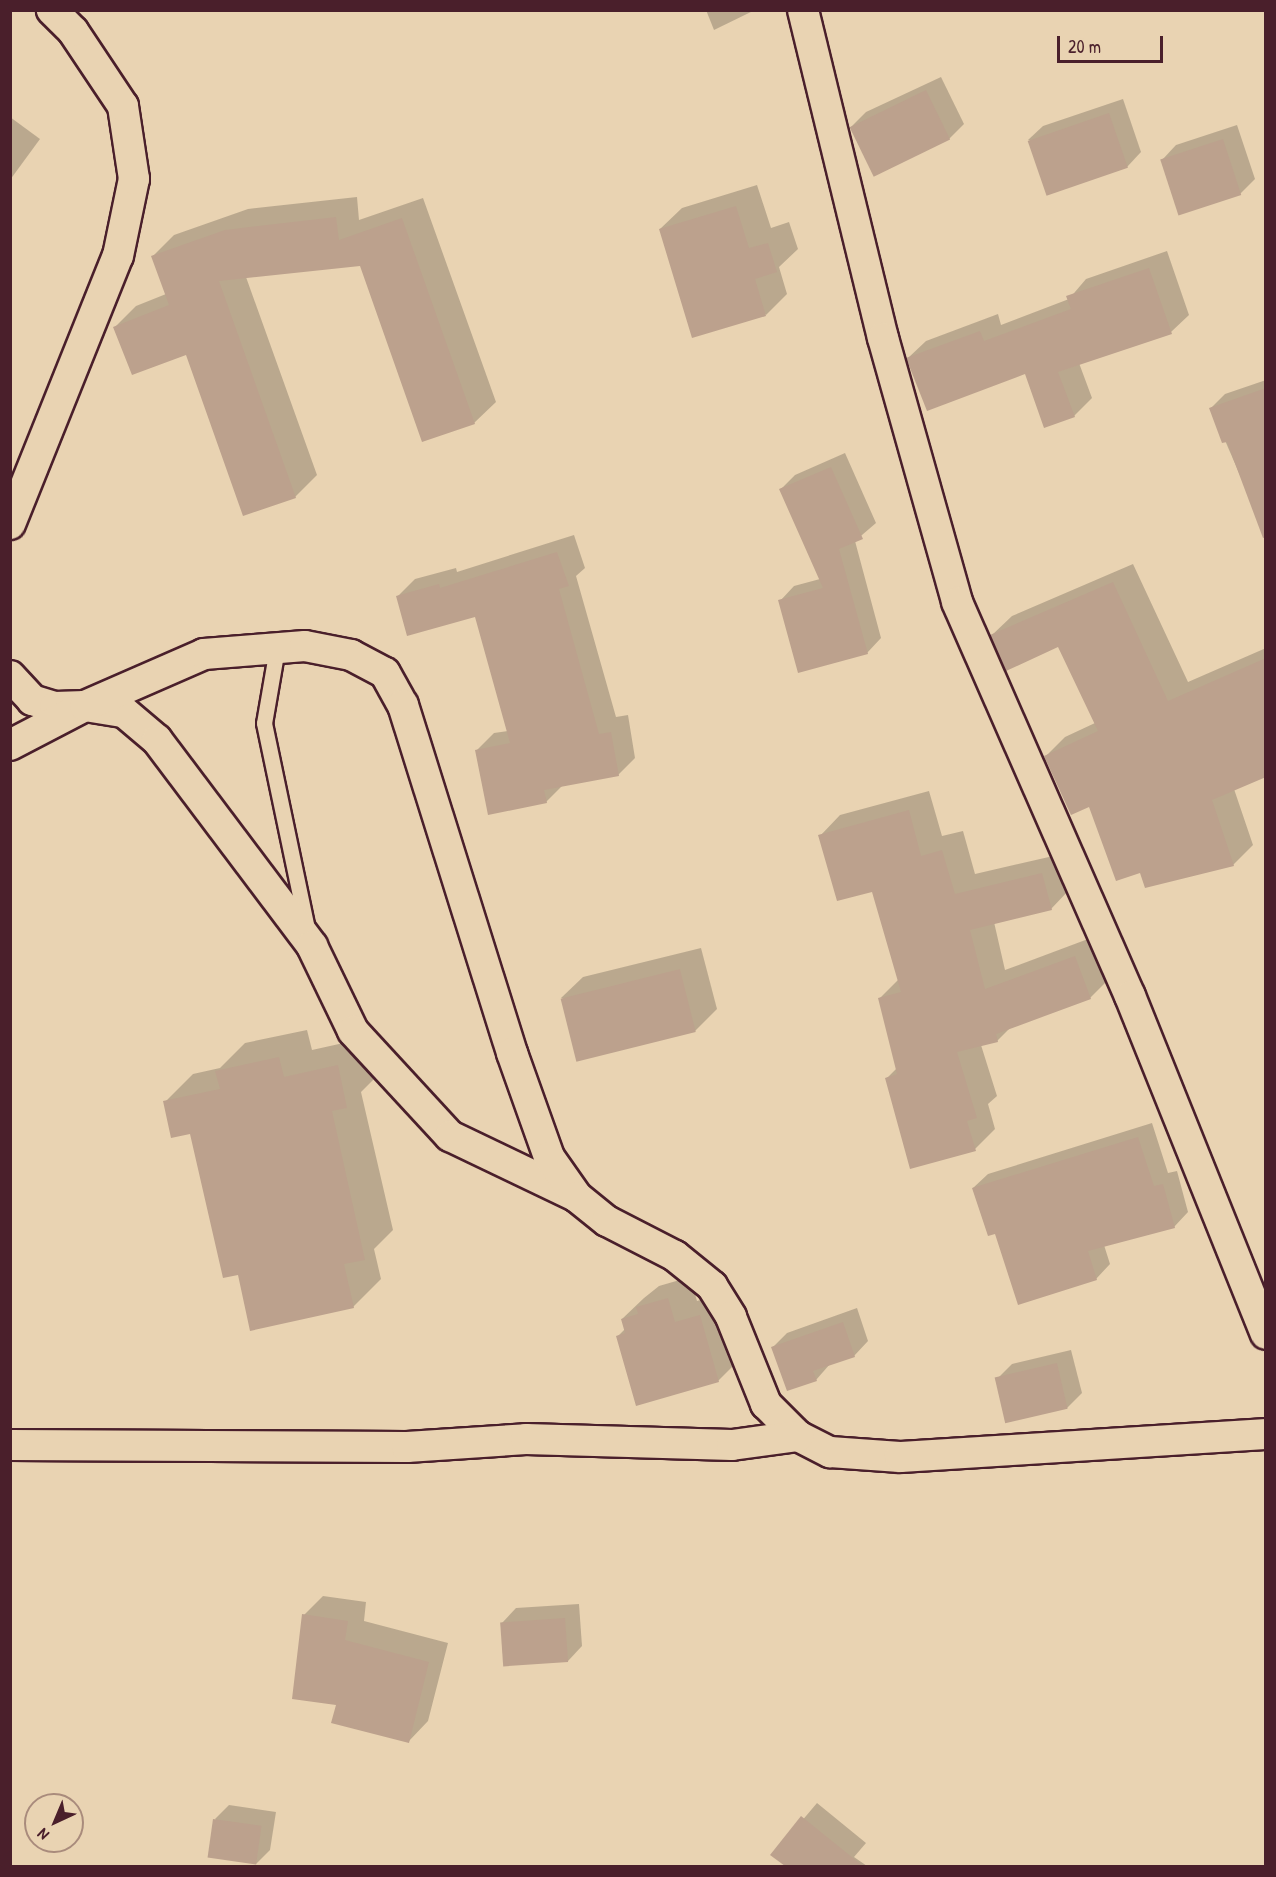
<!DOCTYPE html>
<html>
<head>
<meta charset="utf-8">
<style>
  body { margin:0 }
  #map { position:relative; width:1276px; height:1877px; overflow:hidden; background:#e9d3b2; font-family:"Patrick Hand",sans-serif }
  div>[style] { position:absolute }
  .shadow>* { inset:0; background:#0003 }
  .building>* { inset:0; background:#bca18d; transform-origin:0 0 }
  .roads { filter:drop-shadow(2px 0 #4a1f2b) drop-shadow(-2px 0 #4a1f2b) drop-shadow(0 2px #4a1f2b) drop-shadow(0 -2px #4a1f2b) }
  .lane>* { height:15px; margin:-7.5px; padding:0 7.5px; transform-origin:7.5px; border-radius:7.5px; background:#e9d3b2 }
  .street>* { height:30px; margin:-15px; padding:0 15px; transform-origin:15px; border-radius:15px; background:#e9d3b2 }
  span { translate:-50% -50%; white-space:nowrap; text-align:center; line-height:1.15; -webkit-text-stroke:6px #e9d3b2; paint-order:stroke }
  .frame { position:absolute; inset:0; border:12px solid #4a1f2b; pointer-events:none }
  .north { position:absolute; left:24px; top:1793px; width:60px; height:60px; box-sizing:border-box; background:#e9d3b2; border:2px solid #a98b7c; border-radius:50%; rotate:224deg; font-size:16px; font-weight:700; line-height:24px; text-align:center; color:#4a1f2b }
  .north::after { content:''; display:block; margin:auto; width:21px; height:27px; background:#4a1f2b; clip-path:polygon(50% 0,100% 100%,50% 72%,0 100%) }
  .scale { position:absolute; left:1057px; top:36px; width:106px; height:27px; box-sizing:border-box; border:3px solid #4a1f2b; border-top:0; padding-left:8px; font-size:18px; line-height:21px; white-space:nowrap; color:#4a1f2b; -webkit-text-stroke:4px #e9d3b2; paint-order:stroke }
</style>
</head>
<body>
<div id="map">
  <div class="shadow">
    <div style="clip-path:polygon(706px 10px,755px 10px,714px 30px)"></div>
    <div style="clip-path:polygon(941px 77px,964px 124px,949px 139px,851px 127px,866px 112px)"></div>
    <div style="clip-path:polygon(1123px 99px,1141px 152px,1127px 167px,1028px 140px,1043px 126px)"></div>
    <div style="clip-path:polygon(10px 117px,40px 139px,10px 180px)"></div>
    <div style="clip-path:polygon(1237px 125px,1255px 179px,1240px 194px,1162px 160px,1176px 145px)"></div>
    <div style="clip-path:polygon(757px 185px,771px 228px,789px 222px,798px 249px,779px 267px,787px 294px,766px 315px,660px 229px,682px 208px)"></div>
    <div style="clip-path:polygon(357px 197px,359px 220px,423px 198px,496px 402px,474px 423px,361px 264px,246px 277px,317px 475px,295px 497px,187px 353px,115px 327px,136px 306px,166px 294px,153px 256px,174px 235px,248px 209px)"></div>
    <div style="clip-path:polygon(1167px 251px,1189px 315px,1171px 332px,1079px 363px,1092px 398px,1074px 416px,1025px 372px,908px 358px,926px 341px,998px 314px,1001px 325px,1069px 299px,1086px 279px)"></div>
    <div style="clip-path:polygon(1266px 380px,1266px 490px,1249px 496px,1211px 408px,1225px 394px)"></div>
    <div style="clip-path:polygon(845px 453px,876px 523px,855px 541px,881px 638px,867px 653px,780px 601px,794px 586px,820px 579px,781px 489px,795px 475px)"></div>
    <div style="clip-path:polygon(574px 535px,585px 568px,576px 576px,616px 717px,628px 715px,635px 758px,618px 775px,563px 785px,546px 802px,476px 751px,494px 733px,508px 731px,476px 615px,398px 596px,415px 579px,456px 568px,457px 572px)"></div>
    <div style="clip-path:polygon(1133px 564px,1188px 682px,1266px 648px,1266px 775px,1234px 789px,1253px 845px,1233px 865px,1141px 871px,1090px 805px,1046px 756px,1065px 737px,1095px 723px,1059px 645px,992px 635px,1012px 616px)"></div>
    <div style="clip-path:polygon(929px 791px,942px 836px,963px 831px,975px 874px,1062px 854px,1071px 888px,1051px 909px,994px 922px,1005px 970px,1096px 936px,1111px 977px,1090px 998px,1011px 1027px,997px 1041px,981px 1045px,997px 1096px,988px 1104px,995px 1129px,975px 1149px,887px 1078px,897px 1068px,880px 998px,899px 979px,873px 890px,820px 836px,840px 815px)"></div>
    <div style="clip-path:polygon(701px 948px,717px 1009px,695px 1031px,561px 998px,583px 977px)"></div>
    <div style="clip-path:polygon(307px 1030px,312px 1050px,366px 1038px,375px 1078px,361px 1092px,393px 1230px,374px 1249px,381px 1279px,353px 1307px,239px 1273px,191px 1132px,165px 1102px,193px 1074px,220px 1068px,245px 1043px)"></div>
    <div style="clip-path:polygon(1152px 1123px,1168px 1173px,1177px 1171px,1188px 1212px,1174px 1227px,1104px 1245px,1110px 1264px,1096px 1279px,996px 1232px,973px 1188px,988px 1174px)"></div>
    <div style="clip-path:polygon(690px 1277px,697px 1301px,721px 1294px,740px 1359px,718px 1381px,618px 1336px,625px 1329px,622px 1319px,644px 1298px,659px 1286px)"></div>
    <div style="clip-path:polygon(857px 1308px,868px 1341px,854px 1356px,830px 1364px,816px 1380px,773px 1347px,787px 1333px)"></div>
    <div style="clip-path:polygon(1071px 1350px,1082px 1393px,1067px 1408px,997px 1379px,1012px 1364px)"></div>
    <div style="clip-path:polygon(323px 1596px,366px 1602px,364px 1621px,448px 1643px,428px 1721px,409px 1741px,338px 1703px,304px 1615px)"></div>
    <div style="clip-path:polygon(579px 1604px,582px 1646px,568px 1661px,502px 1623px,516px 1608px)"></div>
    <div style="clip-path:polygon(817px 1803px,866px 1843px,854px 1857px,867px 1866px,787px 1866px,773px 1855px)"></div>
    <div style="clip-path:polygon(229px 1805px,276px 1812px,270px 1850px,256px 1864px,215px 1819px)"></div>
  </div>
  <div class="building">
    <div style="left:926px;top:90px;width:55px;height:85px;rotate:64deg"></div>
    <div style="left:1109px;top:113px;width:58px;height:86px;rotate:71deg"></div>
    <div style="left:1223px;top:139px;width:59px;height:66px;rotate:72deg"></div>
    <div style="clip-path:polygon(736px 206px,749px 248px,768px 243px,777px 272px,755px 279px,766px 316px,692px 338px,659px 229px)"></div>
    <div style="clip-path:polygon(336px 217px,339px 240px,402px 218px,475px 424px,422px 442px,360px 266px,219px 281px,296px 498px,243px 516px,186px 355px,132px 375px,113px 327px,169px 305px,151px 256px,225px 230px)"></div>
    <div style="clip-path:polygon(1149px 268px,1172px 334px,1058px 372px,1075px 417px,1044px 428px,1025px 374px,927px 411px,906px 358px,980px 331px,984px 341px,1071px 309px,1066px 296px)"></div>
    <div style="clip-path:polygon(1266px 388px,1266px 537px,1263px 538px,1227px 442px,1222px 443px,1209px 408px)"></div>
    <div style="clip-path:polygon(831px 467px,863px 539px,839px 549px,868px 654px,798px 673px,778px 600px,823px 588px,779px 489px)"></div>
    <div style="clip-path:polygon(557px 552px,569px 586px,559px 589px,599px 734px,611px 732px,619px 776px,544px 790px,547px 803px,488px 815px,475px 750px,510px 743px,475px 617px,407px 636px,396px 596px,439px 584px,440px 588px)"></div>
    <div style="clip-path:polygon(1113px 582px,1168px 701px,1266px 658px,1266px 777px,1212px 800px,1234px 866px,1145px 888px,1140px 873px,1116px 881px,1089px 807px,1071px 815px,1044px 756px,1098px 731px,1058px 647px,1006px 671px,990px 635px)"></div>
    <div style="clip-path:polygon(909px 810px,921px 856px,942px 850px,955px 894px,1042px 873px,1052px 910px,970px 930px,985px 989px,1075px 956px,1091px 999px,996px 1034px,998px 1042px,957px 1052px,977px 1118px,967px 1121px,976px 1151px,910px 1169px,885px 1078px,897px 1074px,878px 998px,901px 992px,872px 892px,837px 901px,818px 835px)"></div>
    <div style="left:680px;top:969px;width:65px;height:123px;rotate:76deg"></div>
    <div style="clip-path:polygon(279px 1057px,284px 1077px,338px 1065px,347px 1108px,332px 1111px,365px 1260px,344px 1264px,354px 1308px,250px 1331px,238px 1275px,223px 1278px,190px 1134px,171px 1138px,163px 1101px,220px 1089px,215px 1071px)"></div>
    <div style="clip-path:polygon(1138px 1137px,1154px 1186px,1163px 1184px,1175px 1228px,1088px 1251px,1097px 1280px,1018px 1305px,995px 1234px,988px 1236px,972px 1188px)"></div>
    <div style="clip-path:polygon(668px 1298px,675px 1322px,700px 1315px,719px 1382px,636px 1406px,616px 1336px,625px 1333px,621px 1319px,638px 1314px,636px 1307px)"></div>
    <div style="clip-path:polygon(843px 1322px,855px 1357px,813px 1371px,817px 1381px,787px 1391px,771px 1347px)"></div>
    <div style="left:1057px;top:1363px;width:47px;height:64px;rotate:77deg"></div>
    <div style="clip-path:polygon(302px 1614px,348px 1621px,345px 1640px,429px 1662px,409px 1743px,331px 1723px,336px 1705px,292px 1699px)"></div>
    <div style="left:565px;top:1618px;width:44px;height:65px;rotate:86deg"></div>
    <div style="clip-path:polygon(801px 1816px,863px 1866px,785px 1866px,770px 1855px)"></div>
    <div style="left:213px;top:1819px;width:49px;height:39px;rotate:8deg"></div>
  </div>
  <div class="roads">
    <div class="lane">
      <div style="left:277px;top:648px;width:76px;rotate:99.8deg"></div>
      <div style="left:264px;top:723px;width:209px;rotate:78.2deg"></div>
    </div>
    <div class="street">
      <div style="left:803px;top:10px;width:338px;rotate:76.3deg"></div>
      <div style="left:883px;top:338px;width:274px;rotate:74.3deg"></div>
      <div style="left:957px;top:602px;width:430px;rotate:66.3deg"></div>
      <div style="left:1130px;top:996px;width:364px;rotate:68.1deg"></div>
      <div style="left:10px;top:524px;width:289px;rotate:-68.1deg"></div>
      <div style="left:118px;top:256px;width:79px;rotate:-78.3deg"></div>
      <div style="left:134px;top:179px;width:74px;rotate:-98.6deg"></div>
      <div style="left:123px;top:106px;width:90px;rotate:-123.7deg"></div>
      <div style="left:73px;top:31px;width:30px;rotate:-135deg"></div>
      <div style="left:10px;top:676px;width:33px;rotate:47deg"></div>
      <div style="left:32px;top:700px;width:24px;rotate:17deg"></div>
      <div style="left:55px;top:707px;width:30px;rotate:-2deg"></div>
      <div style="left:85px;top:706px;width:39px;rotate:9deg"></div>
      <div style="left:124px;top:712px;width:43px;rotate:40.3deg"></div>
      <div style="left:157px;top:740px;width:258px;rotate:53deg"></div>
      <div style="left:312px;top:946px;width:94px;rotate:64.2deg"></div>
      <div style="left:353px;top:1031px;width:143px;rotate:47.3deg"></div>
      <div style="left:450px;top:1136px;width:139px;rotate:25.6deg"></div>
      <div style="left:10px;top:745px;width:85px;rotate:-27.5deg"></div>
      <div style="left:85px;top:706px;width:130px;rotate:-23.6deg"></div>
      <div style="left:204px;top:654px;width:101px;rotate:-4.5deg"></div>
      <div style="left:305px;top:646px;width:47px;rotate:11.1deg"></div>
      <div style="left:351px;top:655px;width:38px;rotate:28deg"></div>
      <div style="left:385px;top:673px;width:37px;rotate:61deg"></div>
      <div style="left:403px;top:705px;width:365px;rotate:72.6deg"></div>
      <div style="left:512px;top:1053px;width:110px;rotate:70.4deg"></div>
      <div style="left:549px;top:1157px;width:49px;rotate:55deg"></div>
      <div style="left:577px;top:1197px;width:38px;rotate:39deg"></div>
      <div style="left:607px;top:1221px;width:76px;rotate:27.2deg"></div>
      <div style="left:675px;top:1256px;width:48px;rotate:39deg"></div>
      <div style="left:712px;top:1286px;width:36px;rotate:58deg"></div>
      <div style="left:731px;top:1317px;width:94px;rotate:68.1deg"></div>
      <div style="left:766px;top:1404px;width:45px;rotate:45deg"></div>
      <div style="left:798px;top:1436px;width:36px;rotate:27deg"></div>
      <div style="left:830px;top:1452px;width:70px;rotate:4.1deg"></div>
      <div style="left:900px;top:1457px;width:367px;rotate:-3.6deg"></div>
      <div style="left:10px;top:1445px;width:397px;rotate:0.3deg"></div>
      <div style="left:407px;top:1447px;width:119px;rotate:-3.8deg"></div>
      <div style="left:526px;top:1439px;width:206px;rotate:1.7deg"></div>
      <div style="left:732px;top:1445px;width:67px;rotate:-7.8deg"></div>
    </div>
  </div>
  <div class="frame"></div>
  <div class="north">N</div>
  <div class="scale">20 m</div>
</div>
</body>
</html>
